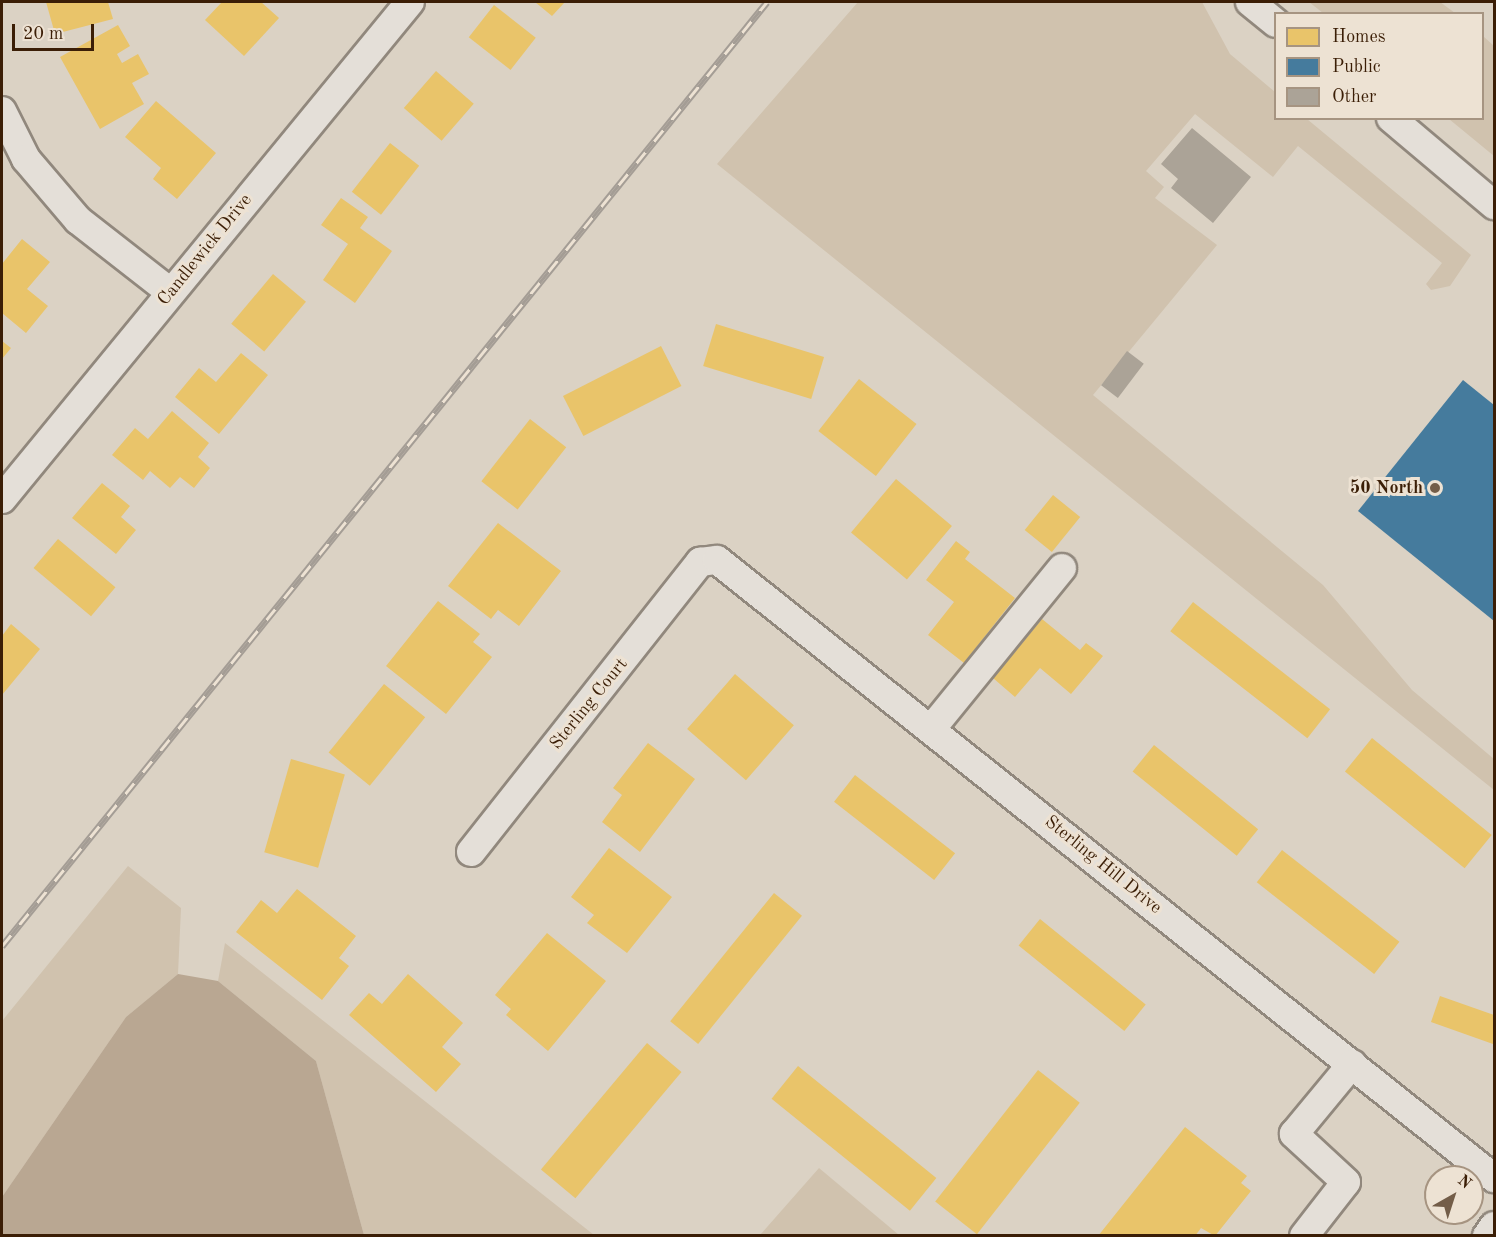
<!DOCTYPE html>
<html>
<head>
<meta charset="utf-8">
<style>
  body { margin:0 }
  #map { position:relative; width:1496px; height:1237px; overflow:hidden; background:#dbd2c4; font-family:"Old Standard TT",serif }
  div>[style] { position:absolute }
  .green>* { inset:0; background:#d0c2ae }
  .water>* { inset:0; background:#b9a792 }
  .homes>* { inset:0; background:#e9c46a; transform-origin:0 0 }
  .public>* { inset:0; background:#457b9d }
  .building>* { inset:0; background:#aba397; transform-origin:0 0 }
  .roads { filter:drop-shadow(2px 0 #91887d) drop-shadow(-2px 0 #91887d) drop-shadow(0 2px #91887d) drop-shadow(0 -2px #91887d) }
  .minor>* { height:28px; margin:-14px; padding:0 14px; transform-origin:14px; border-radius:14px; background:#e4dfd8 }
  .rail>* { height:7px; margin-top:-3.5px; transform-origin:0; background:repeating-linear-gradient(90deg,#ede2d3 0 14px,#a49d95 0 28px); box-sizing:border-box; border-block:2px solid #a49d95 }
  .dots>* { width:16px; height:16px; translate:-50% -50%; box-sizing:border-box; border:3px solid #ede2d3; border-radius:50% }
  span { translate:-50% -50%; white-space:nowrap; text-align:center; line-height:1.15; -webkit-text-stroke:6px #ede2d3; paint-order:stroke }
  .street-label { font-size:18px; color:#3b1e06 }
  .poi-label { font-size:18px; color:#3b1e06; font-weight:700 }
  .right { translate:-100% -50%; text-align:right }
  .frame { position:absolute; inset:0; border:3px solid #3b1e06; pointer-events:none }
  .legend { position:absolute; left:1274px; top:12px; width:210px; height:108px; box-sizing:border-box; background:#ede2d3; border:2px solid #a69481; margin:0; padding:8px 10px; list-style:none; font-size:18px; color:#3b1e06 }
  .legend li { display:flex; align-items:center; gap:12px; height:30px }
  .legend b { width:30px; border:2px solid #a69481 }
  .north { position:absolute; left:1424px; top:1165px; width:60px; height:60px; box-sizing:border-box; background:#ede2d3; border:2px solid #a69481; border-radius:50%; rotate:39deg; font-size:16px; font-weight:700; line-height:24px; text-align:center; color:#3b1e06 }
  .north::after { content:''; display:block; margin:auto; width:21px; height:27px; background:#735d48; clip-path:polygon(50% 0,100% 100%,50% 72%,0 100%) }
  .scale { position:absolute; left:12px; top:24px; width:82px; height:27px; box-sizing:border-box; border:3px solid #3b1e06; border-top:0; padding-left:8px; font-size:18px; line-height:21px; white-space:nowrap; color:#3b1e06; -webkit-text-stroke:4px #ede2d3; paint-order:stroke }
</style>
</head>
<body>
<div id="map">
  <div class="green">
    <div style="clip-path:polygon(858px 2px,1202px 2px,1230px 54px,1275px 92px,1276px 118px,1307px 119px,1471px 255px,1450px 286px,1431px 290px,1426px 284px,1442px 263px,1298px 146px,1273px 177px,1195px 114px,1146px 171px,1164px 187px,1155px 198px,1217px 245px,1093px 395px,1323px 585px,1412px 690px,1494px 759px,1494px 790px,717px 164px)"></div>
    <div style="clip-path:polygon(1309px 2px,1440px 2px,1455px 13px,1323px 13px)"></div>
    <div style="clip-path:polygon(1483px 36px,1494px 46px,1494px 156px,1449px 119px,1482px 118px)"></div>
    <div style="clip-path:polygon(128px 866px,181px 908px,178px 974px,126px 1017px,2px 1197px,2px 1021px)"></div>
    <div style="clip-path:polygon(225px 943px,594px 1235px,364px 1235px,316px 1061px,218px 981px)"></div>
    <div style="clip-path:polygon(819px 1168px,899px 1235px,760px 1235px)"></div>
  </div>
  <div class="water">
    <div style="clip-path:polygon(178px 974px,218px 981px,316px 1061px,364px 1235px,2px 1235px,2px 1197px,126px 1017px)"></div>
  </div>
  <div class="homes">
    <div style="clip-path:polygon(46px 2px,108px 2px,113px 19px,55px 34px)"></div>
    <div style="clip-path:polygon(222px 2px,261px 2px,279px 18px,244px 56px,205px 20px)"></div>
    <div style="clip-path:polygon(535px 2px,565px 2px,552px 16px)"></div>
    <div style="left:494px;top:5px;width:53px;height:41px;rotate:38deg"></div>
    <div style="clip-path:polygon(118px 25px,130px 46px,117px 54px,122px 63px,138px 54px,149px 74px,132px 83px,144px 104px,100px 129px,60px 57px)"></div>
    <div style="left:436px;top:71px;width:50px;height:49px;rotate:41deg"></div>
    <div style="clip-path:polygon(156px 101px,216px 153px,177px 199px,153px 179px,161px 168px,125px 137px)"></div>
    <div style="left:390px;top:143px;width:37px;height:62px;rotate:38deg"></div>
    <div style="clip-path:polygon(341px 198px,368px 217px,360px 228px,392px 251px,355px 303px,323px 280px,348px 244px,321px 225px)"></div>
    <div style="clip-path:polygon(22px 239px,50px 262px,27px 289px,48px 306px,26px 333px,2px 313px,2px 264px)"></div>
    <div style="left:273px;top:274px;width:43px;height:65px;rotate:40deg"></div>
    <div style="left:716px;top:324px;width:113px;height:44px;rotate:17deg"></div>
    <div style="clip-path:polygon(2px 341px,11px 348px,2px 359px)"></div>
    <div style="left:661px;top:346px;width:45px;height:110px;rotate:63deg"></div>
    <div style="clip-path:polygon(241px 353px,268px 375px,219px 434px,175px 397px,199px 368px,216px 382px)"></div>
    <div style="left:859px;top:379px;width:73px;height:66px;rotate:38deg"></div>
    <div style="clip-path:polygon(172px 411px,209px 443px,198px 457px,210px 468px,194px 488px,180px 477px,170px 488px,150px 471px,143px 480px,112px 455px,135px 428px,148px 439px)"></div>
    <div style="left:530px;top:419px;width:46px;height:79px;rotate:38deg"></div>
    <div style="left:896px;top:479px;width:73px;height:70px;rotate:40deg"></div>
    <div style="clip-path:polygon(102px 483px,130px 506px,121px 517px,136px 530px,116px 554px,72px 518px)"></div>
    <div style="left:1053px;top:495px;width:35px;height:45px;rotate:39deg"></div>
    <div style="clip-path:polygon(498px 523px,561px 571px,519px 626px,498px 610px,491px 619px,448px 586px)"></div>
    <div style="left:58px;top:539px;width:75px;height:38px;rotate:40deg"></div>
    <div style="clip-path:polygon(956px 541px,970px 552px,965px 559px,1015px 598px,964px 663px,928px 635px,954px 602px,926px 580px)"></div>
    <div style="clip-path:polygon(438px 601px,480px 634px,473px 642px,492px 657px,446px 714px,386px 666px)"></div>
    <div style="left:1193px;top:602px;width:174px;height:37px;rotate:38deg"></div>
    <div style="clip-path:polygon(1042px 619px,1080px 650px,1086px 643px,1103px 656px,1071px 694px,1040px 668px,1015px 697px,993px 678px)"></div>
    <div style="clip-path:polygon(11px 624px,40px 649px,2px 695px,2px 636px)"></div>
    <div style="left:735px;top:674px;width:78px;height:73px;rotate:41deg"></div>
    <div style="left:384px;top:684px;width:53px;height:88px;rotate:39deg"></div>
    <div style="left:1372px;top:738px;width:154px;height:43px;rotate:39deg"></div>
    <div style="clip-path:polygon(648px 743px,695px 779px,640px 852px,602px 822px,622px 795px,613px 788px)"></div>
    <div style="left:1154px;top:745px;width:134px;height:34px;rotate:39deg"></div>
    <div style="left:291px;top:759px;width:56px;height:97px;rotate:16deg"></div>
    <div style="left:855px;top:775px;width:127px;height:34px;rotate:38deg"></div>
    <div style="clip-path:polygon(609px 848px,672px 897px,627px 953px,587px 923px,594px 915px,571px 897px)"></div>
    <div style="left:1282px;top:850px;width:149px;height:41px;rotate:38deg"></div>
    <div style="clip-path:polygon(297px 889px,356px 936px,339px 958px,349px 966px,322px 1000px,236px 932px,261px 900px,277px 913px)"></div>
    <div style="left:774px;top:893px;width:36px;height:165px;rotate:39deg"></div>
    <div style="left:1040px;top:919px;width:136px;height:34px;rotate:39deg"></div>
    <div style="clip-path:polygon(547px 933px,606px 981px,548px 1051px,506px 1015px,511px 1009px,495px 995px)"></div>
    <div style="clip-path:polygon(408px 974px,463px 1023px,442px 1047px,461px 1064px,436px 1092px,349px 1015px,369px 993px,382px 1004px)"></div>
    <div style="clip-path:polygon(1440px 996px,1494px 1015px,1493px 1044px,1431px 1022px)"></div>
    <div style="left:647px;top:1043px;width:45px;height:165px;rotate:40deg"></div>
    <div style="left:798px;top:1066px;width:178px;height:42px;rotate:39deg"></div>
    <div style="left:1038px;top:1070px;width:53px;height:167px;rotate:38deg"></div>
    <div style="clip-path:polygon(1185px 1127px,1247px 1176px,1241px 1183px,1251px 1191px,1215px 1236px,1201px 1228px,1195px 1236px,1098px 1236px)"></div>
  </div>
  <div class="public">
    <div style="clip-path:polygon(1463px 380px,1494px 405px,1494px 621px,1358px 511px)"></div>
  </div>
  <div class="building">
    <div style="clip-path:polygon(1192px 128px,1251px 177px,1213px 223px,1171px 188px,1178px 179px,1161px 164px)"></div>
    <div style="left:1127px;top:351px;width:21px;height:43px;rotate:37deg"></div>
  </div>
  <div class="roads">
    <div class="minor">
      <div style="left:1250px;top:2px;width:33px;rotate:39deg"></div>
      <div style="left:2px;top:111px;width:54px;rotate:63.4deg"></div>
      <div style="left:26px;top:159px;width:80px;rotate:49.6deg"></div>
      <div style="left:78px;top:220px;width:117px;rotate:38deg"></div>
      <div style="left:1391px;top:118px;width:135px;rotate:40.2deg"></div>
      <div style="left:2px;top:499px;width:643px;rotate:-50.62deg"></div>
      <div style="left:932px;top:728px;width:206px;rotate:-50.9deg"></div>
      <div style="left:471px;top:852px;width:370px;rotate:-51.7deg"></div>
      <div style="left:700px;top:562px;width:17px;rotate:-7deg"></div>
      <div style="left:717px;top:560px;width:993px;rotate:38.5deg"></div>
      <div style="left:1304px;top:1236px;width:68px;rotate:-52.1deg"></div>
      <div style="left:1346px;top:1182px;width:71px;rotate:-137.3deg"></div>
      <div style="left:1294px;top:1134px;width:91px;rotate:-50.4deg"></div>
      <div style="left:1487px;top:1236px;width:12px;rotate:-55deg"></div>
    </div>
  </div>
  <div class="rail">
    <div style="left:2px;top:946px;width:1215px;rotate:-50.98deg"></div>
  </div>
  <div class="dots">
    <div style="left:1435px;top:488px;background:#735d48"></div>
  </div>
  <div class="street-label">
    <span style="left:205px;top:250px;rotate:-51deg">Candlewick Drive</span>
    <span style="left:589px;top:704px;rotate:-51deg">Sterling Court</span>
    <span style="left:1103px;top:865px;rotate:39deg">Sterling Hill Drive</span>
  </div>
  <div class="poi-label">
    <span class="right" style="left:1423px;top:488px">50 North</span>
  </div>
  <div class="frame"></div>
  <ul class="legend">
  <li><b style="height:16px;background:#e9c46a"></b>Homes</li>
  <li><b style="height:16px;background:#457b9d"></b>Public</li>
  <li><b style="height:16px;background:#aba397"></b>Other</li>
  </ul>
  <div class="north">N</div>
  <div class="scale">20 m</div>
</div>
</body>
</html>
